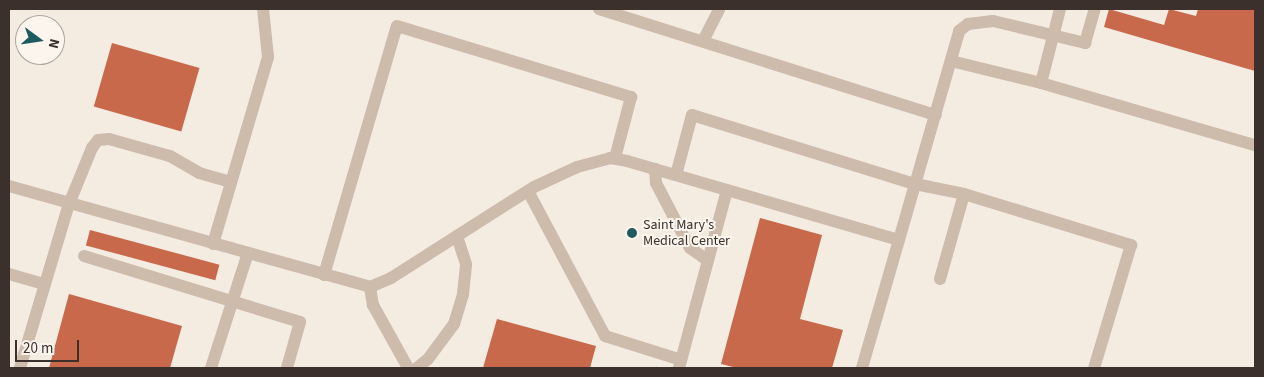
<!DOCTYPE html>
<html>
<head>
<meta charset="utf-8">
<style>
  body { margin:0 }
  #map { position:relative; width:1264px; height:377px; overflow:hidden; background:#f4ebe1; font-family:"Source Sans 3",sans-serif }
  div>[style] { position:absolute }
  .building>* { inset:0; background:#c8694b; transform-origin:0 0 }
  .minor>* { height:12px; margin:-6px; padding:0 6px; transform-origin:6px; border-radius:6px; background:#cdbbac }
  .dots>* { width:14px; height:14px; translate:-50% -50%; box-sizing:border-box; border:2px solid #fbf5ee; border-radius:50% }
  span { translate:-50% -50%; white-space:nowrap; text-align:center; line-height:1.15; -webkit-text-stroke:4px #fbf5ee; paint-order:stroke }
  .poi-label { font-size:14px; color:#3b302b }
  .left { translate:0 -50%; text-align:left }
  .frame { position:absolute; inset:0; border:10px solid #3b302b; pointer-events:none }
  .north { position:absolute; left:15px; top:15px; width:50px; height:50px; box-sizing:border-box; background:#fbf5ee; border:1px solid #aea6a0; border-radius:50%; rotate:104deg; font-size:14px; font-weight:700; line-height:20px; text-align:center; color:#3b302b }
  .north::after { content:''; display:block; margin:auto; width:18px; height:22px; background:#1f5a5e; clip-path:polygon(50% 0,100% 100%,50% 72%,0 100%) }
  .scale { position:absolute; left:15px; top:340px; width:64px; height:22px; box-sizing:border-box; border:2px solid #3b302b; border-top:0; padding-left:6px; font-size:15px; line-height:18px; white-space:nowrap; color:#3b302b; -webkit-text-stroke:4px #fbf5ee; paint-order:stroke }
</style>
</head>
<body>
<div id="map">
  <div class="building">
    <div style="clip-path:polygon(1109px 9px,1164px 25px,1169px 9px,1196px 16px,1198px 9px,1255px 9px,1255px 71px,1104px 27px)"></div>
    <div style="left:112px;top:43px;width:91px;height:66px;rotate:16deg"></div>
    <div style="clip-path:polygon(760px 218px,822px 235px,800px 319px,843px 330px,832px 368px,737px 368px,721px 364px)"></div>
    <div style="left:90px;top:230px;width:134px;height:16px;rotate:15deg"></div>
    <div style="clip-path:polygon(69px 294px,182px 326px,170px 368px,49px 368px)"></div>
    <div style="clip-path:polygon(497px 319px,596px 346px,590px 368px,483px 368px)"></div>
  </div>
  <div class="minor">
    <div style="left:599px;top:9px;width:353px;rotate:17.5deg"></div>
    <div style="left:703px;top:41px;width:36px;rotate:-63deg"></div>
    <div style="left:951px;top:61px;width:93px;rotate:13.7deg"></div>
    <div style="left:1041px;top:83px;width:76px;rotate:-75.6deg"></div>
    <div style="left:1041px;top:83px;width:223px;rotate:16.2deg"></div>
    <div style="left:655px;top:169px;width:14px;rotate:86deg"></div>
    <div style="left:656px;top:183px;width:73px;rotate:62.4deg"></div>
    <div style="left:690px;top:248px;width:21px;rotate:35deg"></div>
    <div style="left:676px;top:175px;width:62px;rotate:-75.1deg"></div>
    <div style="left:692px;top:115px;width:233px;rotate:17.2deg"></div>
    <div style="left:915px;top:184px;width:50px;rotate:11.5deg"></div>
    <div style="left:964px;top:194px;width:175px;rotate:17deg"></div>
    <div style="left:1131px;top:245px;width:128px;rotate:106.7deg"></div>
    <div style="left:9px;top:186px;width:375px;rotate:15.6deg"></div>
    <div style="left:370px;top:287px;width:23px;rotate:-23deg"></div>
    <div style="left:391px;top:278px;width:169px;rotate:-32.5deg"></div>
    <div style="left:534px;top:187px;width:47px;rotate:-24.9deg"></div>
    <div style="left:577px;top:167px;width:34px;rotate:-15deg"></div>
    <div style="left:610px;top:158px;width:17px;rotate:10deg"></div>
    <div style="left:627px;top:161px;width:283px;rotate:16.2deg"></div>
    <div style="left:528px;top:191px;width:164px;rotate:62deg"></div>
    <div style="left:605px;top:336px;width:80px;rotate:17.5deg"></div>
    <div style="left:213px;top:244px;width:195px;rotate:-73.6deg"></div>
    <div style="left:268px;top:57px;width:48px;rotate:-95.9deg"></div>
    <div style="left:84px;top:256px;width:226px;rotate:17deg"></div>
    <div style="left:300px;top:322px;width:48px;rotate:105.8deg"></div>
    <div style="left:9px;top:274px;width:37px;rotate:16deg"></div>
    <div style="left:324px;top:275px;width:259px;rotate:-73.7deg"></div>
    <div style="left:397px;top:26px;width:245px;rotate:16.9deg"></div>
    <div style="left:631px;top:97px;width:63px;rotate:104.7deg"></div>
    <div style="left:940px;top:279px;width:88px;rotate:-74.2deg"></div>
    <div style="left:370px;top:287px;width:18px;rotate:81deg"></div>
    <div style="left:373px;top:305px;width:72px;rotate:60.9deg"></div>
    <div style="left:20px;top:368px;width:171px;rotate:-73.4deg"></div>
    <div style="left:69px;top:204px;width:61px;rotate:-67.7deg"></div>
    <div style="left:92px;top:148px;width:10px;rotate:-53deg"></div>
    <div style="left:98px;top:140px;width:11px;rotate:-5deg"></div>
    <div style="left:109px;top:139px;width:63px;rotate:15.6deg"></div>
    <div style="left:170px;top:156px;width:34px;rotate:30deg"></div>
    <div style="left:199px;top:173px;width:33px;rotate:16deg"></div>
    <div style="left:211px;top:368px;width:121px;rotate:-72.2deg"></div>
    <div style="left:417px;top:368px;width:14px;rotate:-39deg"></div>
    <div style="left:428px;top:359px;width:44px;rotate:-53.4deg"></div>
    <div style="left:454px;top:324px;width:31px;rotate:-73deg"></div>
    <div style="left:463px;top:294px;width:30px;rotate:-84deg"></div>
    <div style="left:466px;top:264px;width:28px;rotate:-108deg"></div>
    <div style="left:679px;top:368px;width:184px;rotate:-74.9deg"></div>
    <div style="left:862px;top:368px;width:351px;rotate:-73.9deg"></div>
    <div style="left:959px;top:31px;width:11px;rotate:-38deg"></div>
    <div style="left:968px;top:24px;width:25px;rotate:-7deg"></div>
    <div style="left:993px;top:21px;width:95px;rotate:13.4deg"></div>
    <div style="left:1085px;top:43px;width:35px;rotate:-74deg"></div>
  </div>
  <div class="dots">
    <div style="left:632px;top:233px;background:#1f5a5e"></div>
  </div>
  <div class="poi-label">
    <span class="left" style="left:643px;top:233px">Saint Mary's<br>Medical Center</span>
  </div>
  <div class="frame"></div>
  <div class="north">N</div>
  <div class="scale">20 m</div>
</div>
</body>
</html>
